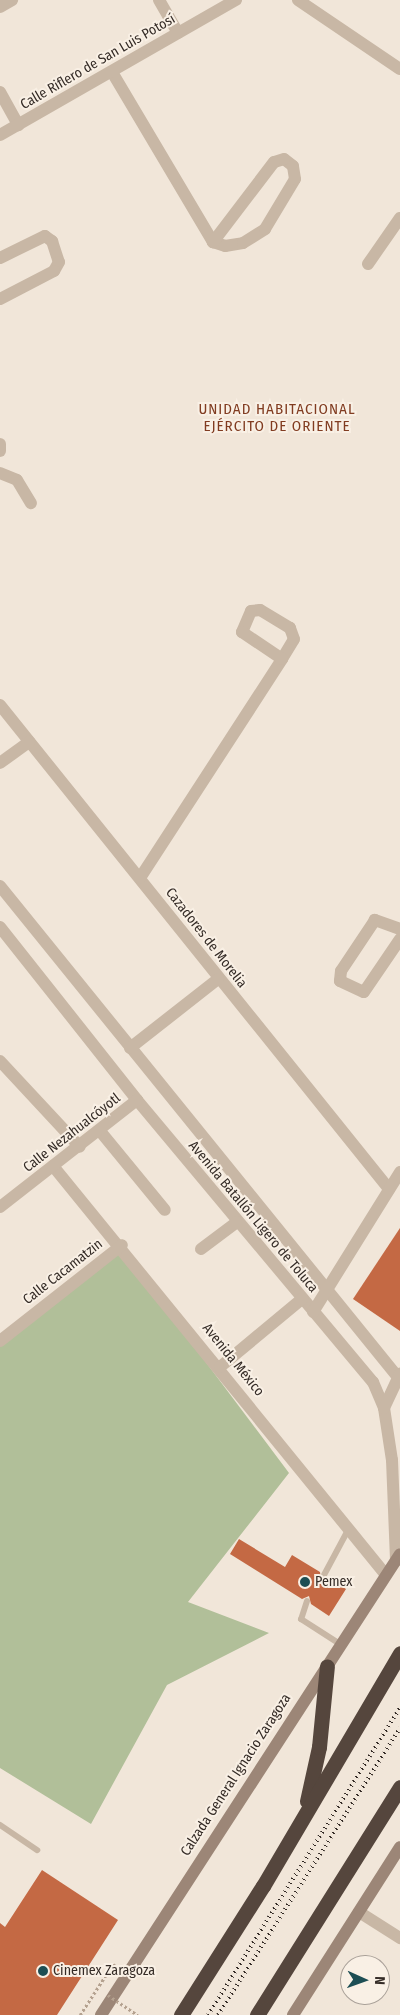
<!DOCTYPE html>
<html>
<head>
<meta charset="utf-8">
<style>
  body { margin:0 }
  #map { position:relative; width:400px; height:2015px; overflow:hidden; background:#f1e6d9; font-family:"Fira Sans Condensed",sans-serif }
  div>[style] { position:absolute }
  .green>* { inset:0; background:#b1bf99 }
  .building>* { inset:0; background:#c46944 }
  .path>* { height:2.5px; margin-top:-1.25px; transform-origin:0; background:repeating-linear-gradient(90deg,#b4a18f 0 2.5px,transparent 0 5px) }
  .lane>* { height:6px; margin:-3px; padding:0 3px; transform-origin:3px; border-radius:3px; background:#c8b7a5 }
  .street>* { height:12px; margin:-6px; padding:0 6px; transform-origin:6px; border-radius:6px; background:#c8b7a5 }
  .secondary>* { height:12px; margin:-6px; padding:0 6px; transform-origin:6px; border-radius:6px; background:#9c8677 }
  .highway>* { height:15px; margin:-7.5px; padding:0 7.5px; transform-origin:7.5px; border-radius:7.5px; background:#55463d }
  .rail>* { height:4px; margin-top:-2px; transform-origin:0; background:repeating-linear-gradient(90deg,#342b26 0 1px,transparent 0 5px) }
  .path-bridge>* { height:2.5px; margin-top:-1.25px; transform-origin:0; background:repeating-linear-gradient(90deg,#b4a18f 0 2.5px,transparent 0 5px) }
  .dots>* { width:14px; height:14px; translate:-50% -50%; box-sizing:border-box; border:2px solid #f9f0e5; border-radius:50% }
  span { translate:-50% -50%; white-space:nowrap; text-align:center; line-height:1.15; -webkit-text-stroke:4px #f9f0e5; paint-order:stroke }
  .street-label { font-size:14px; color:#342b26 }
  .poi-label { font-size:14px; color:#342b26 }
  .left { translate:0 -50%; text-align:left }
  .neighbourhood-label { font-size:15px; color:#813c21; letter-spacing:1px }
  .north { position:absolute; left:340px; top:1955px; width:50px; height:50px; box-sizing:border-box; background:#f9f0e5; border:1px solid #aaa199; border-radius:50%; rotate:92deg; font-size:14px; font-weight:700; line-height:20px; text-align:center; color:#342b26 }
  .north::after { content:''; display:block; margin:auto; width:18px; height:22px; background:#1d4e54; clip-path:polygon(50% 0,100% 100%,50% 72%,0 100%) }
</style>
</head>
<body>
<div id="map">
  <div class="green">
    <div style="clip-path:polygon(121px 1249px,289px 1473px,188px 1602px,269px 1633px,167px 1685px,91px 1824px,0 1768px,0 1346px)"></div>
  </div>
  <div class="building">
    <div style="clip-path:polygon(400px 1228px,400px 1331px,353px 1299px)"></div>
    <div style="clip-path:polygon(239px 1539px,285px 1567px,292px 1555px,320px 1572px,321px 1579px,328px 1578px,346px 1589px,329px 1616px,311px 1604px,309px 1596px,302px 1599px,230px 1554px)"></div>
    <div style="clip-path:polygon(42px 1870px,118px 1920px,57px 2015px,0 2015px,0 1923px,5px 1927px)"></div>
  </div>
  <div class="path">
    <div style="left:80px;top:2015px;width:61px;rotate:-57.1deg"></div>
    <div style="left:113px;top:1964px;width:5px;rotate:37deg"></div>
  </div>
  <div class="lane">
    <div style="left:324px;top:1575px;width:51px;rotate:-61.9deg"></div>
    <div style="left:307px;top:1601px;width:19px;rotate:108deg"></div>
    <div style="left:301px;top:1619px;width:46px;rotate:32.7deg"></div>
    <div style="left:0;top:1825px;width:45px;rotate:34deg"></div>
  </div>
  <div class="street">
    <div style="left:159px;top:0;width:38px;rotate:60deg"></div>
    <div style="left:298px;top:0;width:123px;rotate:34.1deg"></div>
    <div style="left:0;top:7px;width:14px;rotate:-30deg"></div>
    <div style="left:112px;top:72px;width:198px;rotate:59.3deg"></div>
    <div style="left:213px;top:242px;width:13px;rotate:18deg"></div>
    <div style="left:225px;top:246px;width:18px;rotate:-9deg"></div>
    <div style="left:243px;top:243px;width:26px;rotate:-32deg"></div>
    <div style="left:265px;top:229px;width:58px;rotate:-59deg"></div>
    <div style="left:295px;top:179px;width:13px;rotate:-99deg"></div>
    <div style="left:293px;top:166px;width:11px;rotate:-142deg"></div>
    <div style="left:284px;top:159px;width:10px;rotate:163deg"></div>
    <div style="left:274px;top:162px;width:101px;rotate:127.3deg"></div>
    <div style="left:0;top:92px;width:38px;rotate:61deg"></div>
    <div style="left:0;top:135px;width:272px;rotate:-29.8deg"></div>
    <div style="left:0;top:258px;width:50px;rotate:-26.1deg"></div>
    <div style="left:45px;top:236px;width:9px;rotate:36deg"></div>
    <div style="left:52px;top:241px;width:22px;rotate:72deg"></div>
    <div style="left:59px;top:262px;width:10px;rotate:119deg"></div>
    <div style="left:54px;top:271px;width:61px;rotate:152.6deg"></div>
    <div style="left:368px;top:264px;width:56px;rotate:-55.2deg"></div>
    <div style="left:0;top:444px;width:7px;rotate:90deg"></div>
    <div style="left:0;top:473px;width:18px;rotate:22deg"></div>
    <div style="left:17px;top:480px;width:27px;rotate:59deg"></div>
    <div style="left:0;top:705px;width:621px;rotate:51.21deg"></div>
    <div style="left:0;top:763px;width:36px;rotate:-36deg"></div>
    <div style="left:140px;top:878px;width:261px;rotate:-57deg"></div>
    <div style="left:282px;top:659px;width:23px;rotate:-59deg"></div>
    <div style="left:294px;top:639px;width:12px;rotate:-110deg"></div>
    <div style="left:290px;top:628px;width:35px;rotate:-149deg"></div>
    <div style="left:260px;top:610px;width:9px;rotate:174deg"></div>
    <div style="left:251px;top:611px;width:23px;rotate:113deg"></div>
    <div style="left:242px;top:632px;width:48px;rotate:34deg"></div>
    <div style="left:0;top:886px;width:631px;rotate:50.99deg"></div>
    <div style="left:0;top:927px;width:221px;rotate:51.6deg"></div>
    <div style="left:137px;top:1100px;width:368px;rotate:50.1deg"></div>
    <div style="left:373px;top:1382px;width:28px;rotate:67deg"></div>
    <div style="left:384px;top:1408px;width:53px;rotate:81.3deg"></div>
    <div style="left:392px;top:1460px;width:101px;rotate:87.7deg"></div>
    <div style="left:400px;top:929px;width:27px;rotate:-160deg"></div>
    <div style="left:375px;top:920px;width:61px;rotate:123.7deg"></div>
    <div style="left:341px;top:971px;width:10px;rotate:96deg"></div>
    <div style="left:340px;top:981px;width:26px;rotate:25deg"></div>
    <div style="left:364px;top:992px;width:64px;rotate:-55.8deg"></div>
    <div style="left:130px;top:1048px;width:112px;rotate:-38.1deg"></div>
    <div style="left:0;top:1061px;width:117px;rotate:47.1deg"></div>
    <div style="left:100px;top:1131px;width:102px;rotate:50.6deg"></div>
    <div style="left:53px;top:1166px;width:527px;rotate:50.85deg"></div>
    <div style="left:0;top:1207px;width:174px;rotate:-38deg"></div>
    <div style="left:201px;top:1249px;width:45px;rotate:-36.9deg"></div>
    <div style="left:313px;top:1312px;width:165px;rotate:-58.1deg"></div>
    <div style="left:0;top:1341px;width:155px;rotate:-38.2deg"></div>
    <div style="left:220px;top:1367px;width:107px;rotate:-39.7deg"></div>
    <div style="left:384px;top:1408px;width:38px;rotate:-65deg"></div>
    <div style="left:359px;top:1912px;width:49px;rotate:32.4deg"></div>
  </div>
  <div class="secondary">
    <div style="left:101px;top:2015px;width:549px;rotate:-57.03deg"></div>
    <div style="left:293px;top:2015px;width:199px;rotate:-57.5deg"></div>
  </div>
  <div class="highway">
    <div style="left:307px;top:1801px;width:55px;rotate:-77.5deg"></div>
    <div style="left:319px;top:1747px;width:81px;rotate:-84.4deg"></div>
    <div style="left:181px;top:2015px;width:153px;rotate:-57.6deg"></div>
    <div style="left:263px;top:1886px;width:270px;rotate:-59.5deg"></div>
    <div style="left:257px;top:2015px;width:269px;rotate:-57.9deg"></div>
  </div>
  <div class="rail">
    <div style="left:208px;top:2015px;width:362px;rotate:-58deg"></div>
    <div style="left:218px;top:2015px;width:340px;rotate:-57.6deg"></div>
  </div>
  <div class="path-bridge">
    <div style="left:108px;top:1995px;width:36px;rotate:34deg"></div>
  </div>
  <div class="dots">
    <div style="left:305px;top:1582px;background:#1d4e54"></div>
    <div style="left:43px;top:1971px;background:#1d4e54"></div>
  </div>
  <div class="street-label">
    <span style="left:98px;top:62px;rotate:-30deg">Calle Riflero de San Luis Potosí</span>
    <span style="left:206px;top:938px;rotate:52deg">Cazadores de Morelia</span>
    <span style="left:72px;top:1133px;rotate:-38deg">Calle Nezahualcóyotl</span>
    <span style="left:253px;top:1217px;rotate:50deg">Avenida Batallón Ligero de Toluca</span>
    <span style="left:63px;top:1272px;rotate:-38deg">Calle Cacamatzin</span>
    <span style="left:233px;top:1360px;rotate:51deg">Avenida México</span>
    <span style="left:236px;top:1775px;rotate:-57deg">Calzada General Ignacio Zaragoza</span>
  </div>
  <div class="poi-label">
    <span class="left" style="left:315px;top:1582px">Pemex</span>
    <span class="left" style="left:53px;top:1971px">Cinemex Zaragoza</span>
  </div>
  <div class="neighbourhood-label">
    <span style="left:277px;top:418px">UNIDAD HABITACIONAL<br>EJÉRCITO DE ORIENTE</span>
  </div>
  <div class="north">N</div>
</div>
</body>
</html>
